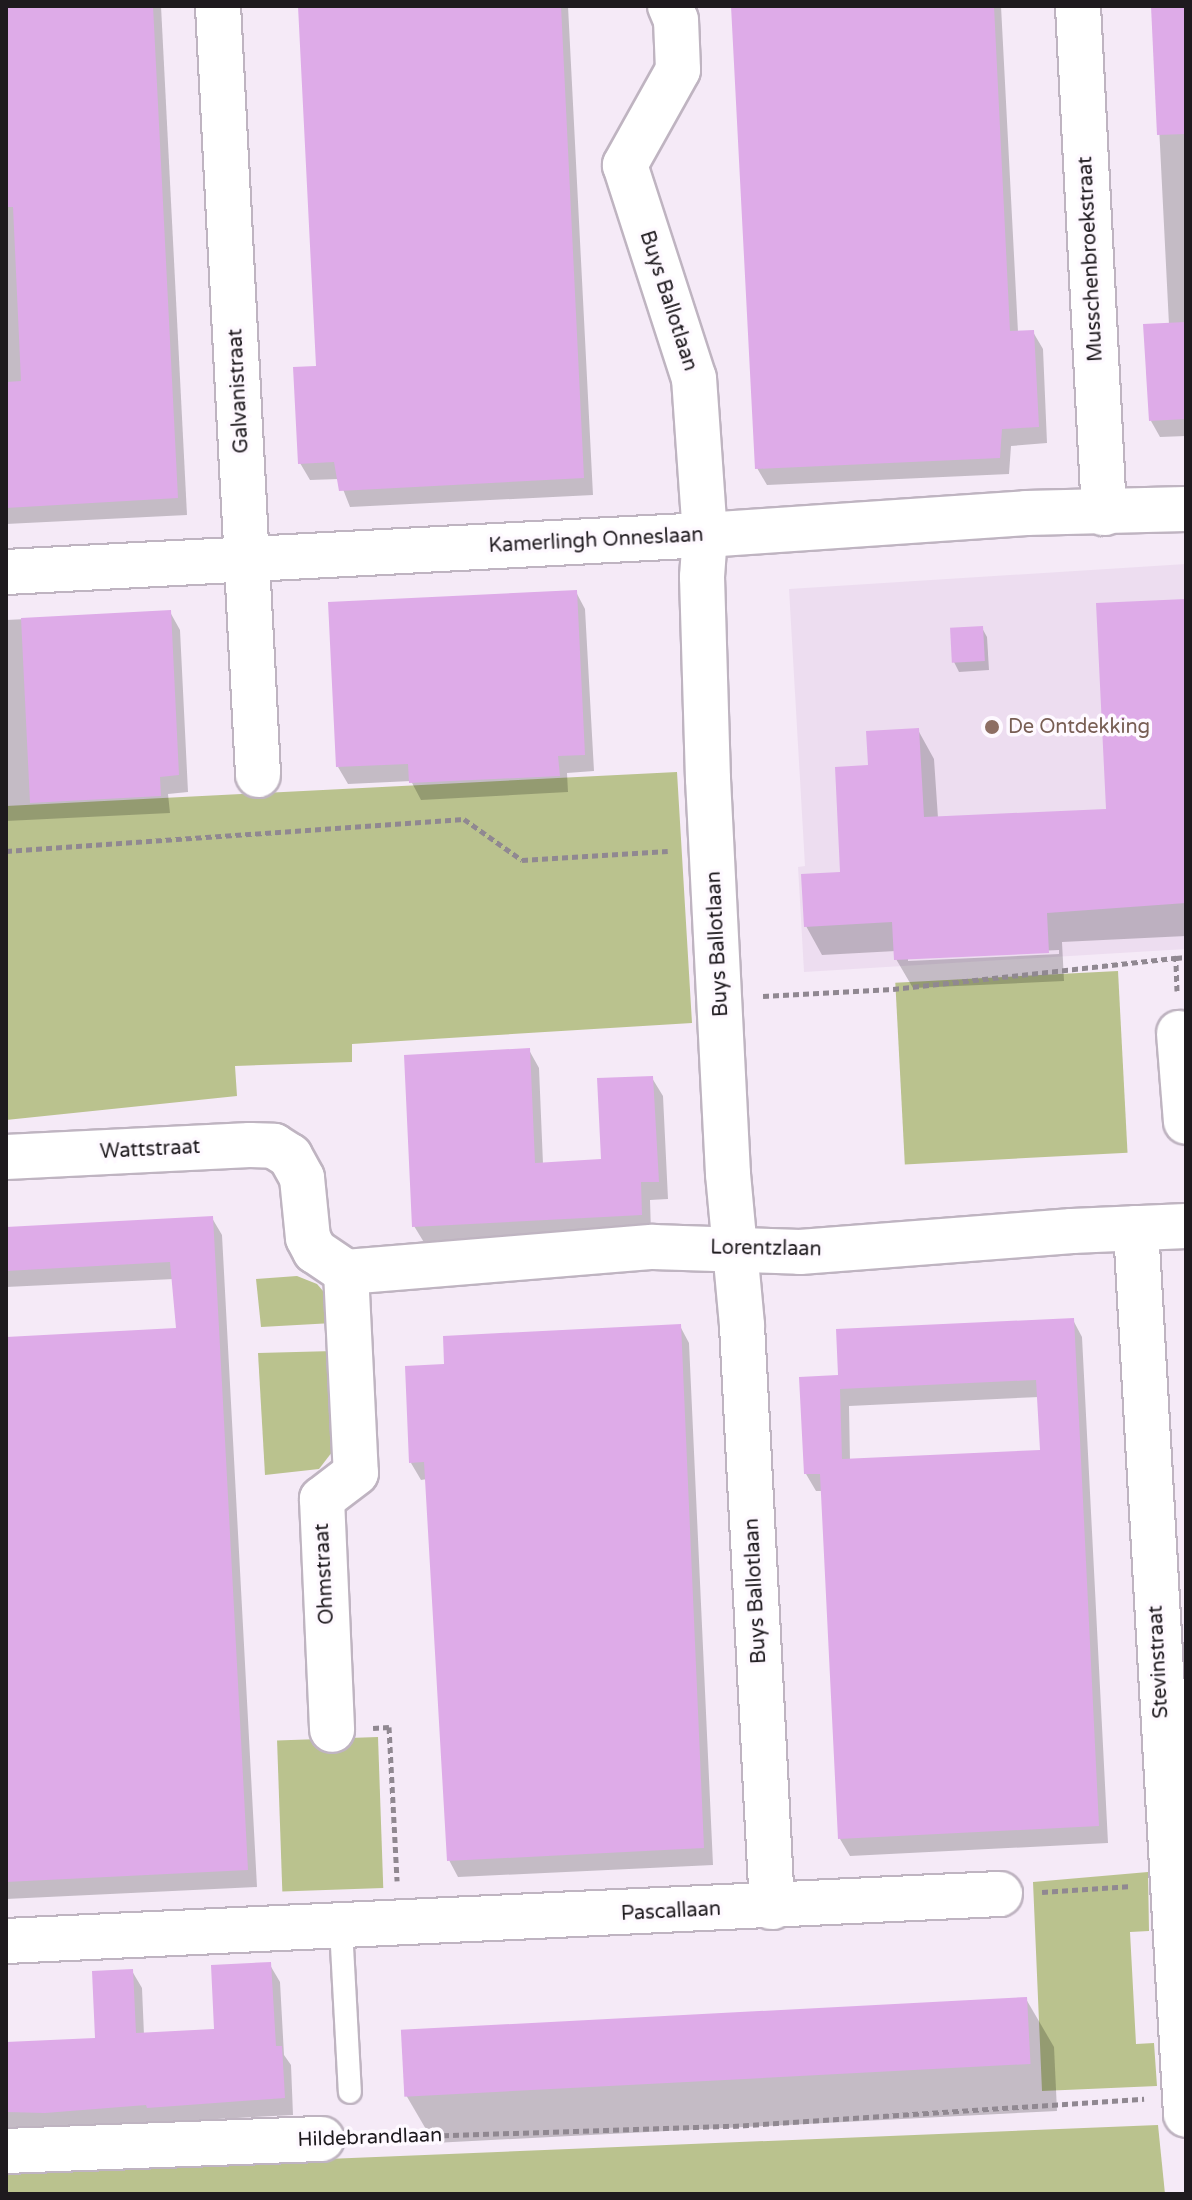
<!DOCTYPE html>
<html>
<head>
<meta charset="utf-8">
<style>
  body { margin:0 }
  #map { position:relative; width:1192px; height:2200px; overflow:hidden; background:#f5eaf7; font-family:"Varela Round",sans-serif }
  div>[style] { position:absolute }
  .built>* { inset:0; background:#edddf0 }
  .green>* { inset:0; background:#bac28e; transform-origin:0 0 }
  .shadow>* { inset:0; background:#0003 }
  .building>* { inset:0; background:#deabe8; transform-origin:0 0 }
  .path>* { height:5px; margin-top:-2.5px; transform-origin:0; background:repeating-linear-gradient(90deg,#908891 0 6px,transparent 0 10px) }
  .roads { filter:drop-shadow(2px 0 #bfb4c1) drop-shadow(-2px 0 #bfb4c1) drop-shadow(0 2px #bfb4c1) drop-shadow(0 -2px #bfb4c1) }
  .lane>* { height:22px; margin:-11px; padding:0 11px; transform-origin:11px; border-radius:11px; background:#fff }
  .street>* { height:44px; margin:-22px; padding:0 22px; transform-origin:22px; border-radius:22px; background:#fff }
  .dots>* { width:22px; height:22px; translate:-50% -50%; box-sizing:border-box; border:4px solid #fef9ff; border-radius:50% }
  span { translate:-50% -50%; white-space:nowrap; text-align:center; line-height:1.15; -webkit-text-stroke:7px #fef9ff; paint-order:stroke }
  .street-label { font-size:20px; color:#1e1a1e }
  .education-label { font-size:20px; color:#785e54 }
  .left { translate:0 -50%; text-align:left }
  .frame { position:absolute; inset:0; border:8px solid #1e1a1e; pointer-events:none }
</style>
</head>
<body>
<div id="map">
  <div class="built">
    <div style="clip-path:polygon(1186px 564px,1186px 949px,804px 972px,798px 867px,805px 866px,789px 589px)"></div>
  </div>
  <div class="green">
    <div style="clip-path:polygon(677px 772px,692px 1023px,352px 1044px,352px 1062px,235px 1066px,237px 1096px,6px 1120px,6px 806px)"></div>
    <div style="left:1118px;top:971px;width:182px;height:223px;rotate:87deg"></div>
    <div style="clip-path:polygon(297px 1276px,317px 1284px,330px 1299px,333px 1323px,261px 1327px,256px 1279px)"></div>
    <div style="clip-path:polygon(334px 1351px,339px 1443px,319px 1469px,265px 1475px,258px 1353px)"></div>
    <div style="left:378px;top:1737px;width:151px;height:101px;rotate:88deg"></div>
    <div style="clip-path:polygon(1148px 1872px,1149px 1931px,1130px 1932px,1136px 2044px,1154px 2043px,1157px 2086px,1042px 2091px,1033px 1882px)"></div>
    <div style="clip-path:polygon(1158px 2125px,1165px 2194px,6px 2194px,6px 2172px)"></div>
  </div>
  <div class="shadow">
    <div style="clip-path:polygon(6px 6px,161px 6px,187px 515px,6px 524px)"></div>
    <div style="clip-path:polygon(300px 6px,568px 6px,593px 495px,350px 507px,339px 479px,310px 480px,300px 463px,318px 368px)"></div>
    <div style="clip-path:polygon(734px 6px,1001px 6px,1018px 332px,1033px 332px,1043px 349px,1047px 443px,1011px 446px,1009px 474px,767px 485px,757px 468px)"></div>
    <div style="clip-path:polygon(1153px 6px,1186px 6px,1186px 436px,1160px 437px,1151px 421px,1169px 325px)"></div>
    <div style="clip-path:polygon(576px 592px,585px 609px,594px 771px,567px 773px,568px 792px,421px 800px,411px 781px,348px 784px,338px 767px)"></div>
    <div style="clip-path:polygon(evenodd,1186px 601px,1186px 936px,1062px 942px,1064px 981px,913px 988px,896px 959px,896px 951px,822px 955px,806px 926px,843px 874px,870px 767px,918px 730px,934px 759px,938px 818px,1108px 810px,1186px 601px,1059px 950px,1059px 954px,908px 961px,908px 957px,1059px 950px)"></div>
    <div style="clip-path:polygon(170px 612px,180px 630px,188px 792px,168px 794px,170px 813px,6px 821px,6px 620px)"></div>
    <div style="clip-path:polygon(982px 628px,987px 637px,989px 670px,959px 672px,954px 662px)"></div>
    <div style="clip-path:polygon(529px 1050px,539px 1068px,543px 1164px,603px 1161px,652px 1078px,663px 1096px,668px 1199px,650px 1200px,651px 1233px,425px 1244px,414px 1226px)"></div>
    <div style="clip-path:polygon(212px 1218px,222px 1235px,257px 1887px,6px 1899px,6px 1339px,178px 1330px,174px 1279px,6px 1287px,6px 1228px)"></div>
    <div style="clip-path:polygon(evenodd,1073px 1320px,1082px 1337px,1108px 1843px,850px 1856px,840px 1839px,823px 1491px,816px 1491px,806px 1474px,840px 1377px,1073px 1320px,1039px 1397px,1042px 1452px,850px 1461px,849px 1406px,1039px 1397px)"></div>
    <div style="clip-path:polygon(680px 1326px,689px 1343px,713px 1865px,458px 1877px,449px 1860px,427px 1479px,421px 1480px,411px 1463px,446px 1366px)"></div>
    <div style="clip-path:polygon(270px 1965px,280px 1982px,284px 2055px,291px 2065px,293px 2115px,6px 2130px,6px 2044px,97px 2040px,132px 1971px,142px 1988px,144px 2035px,216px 2031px)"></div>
    <div style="clip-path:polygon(1026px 1999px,1054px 2047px,1057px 2111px,434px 2143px,406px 2095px)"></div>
  </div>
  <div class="building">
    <div style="clip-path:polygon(6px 6px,153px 6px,178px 498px,6px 508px,6px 382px,21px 381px,13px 207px,6px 207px)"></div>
    <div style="clip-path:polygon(298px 6px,561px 6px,584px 478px,339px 491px,334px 462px,298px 464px,293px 367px,316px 366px)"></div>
    <div style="clip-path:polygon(731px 6px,994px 6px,1010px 331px,1034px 330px,1039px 427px,1002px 429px,1000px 458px,755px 469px)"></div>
    <div style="clip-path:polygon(1151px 6px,1186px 6px,1186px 134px,1157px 135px)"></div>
    <div style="clip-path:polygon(1186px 322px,1186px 419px,1149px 421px,1143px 324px)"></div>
    <div style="clip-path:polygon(577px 590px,585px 755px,558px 756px,560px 776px,409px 783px,408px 764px,336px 767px,328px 602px)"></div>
    <div style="clip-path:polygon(1186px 599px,1186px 903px,1047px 913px,1049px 953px,894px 960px,892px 922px,804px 927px,801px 874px,840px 872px,835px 767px,868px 765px,866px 731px,919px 728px,924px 817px,1106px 809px,1096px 603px)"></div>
    <div style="clip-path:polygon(171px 610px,179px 775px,160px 777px,161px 796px,30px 803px,21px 618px)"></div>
    <div style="left:983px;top:626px;width:35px;height:33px;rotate:87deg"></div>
    <div style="clip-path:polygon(530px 1048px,535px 1163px,601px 1159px,597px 1078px,653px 1076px,659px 1182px,641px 1182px,642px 1215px,412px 1227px,404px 1055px)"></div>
    <div style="clip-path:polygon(213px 1216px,248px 1870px,6px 1882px,6px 1337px,176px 1328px,170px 1262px,6px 1271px,6px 1227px)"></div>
    <div style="clip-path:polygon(evenodd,1074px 1318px,1099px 1826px,838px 1839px,820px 1474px,804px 1474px,799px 1377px,838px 1375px,836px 1329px,1074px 1318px,1036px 1380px,1040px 1450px,842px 1459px,840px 1389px,1036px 1380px)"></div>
    <div style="clip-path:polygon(681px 1324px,704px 1848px,447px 1861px,424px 1462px,409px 1463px,405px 1366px,444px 1364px,443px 1336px)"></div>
    <div style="clip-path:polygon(271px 1962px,276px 2046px,282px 2046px,285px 2098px,147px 2108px,146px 2105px,45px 2113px,6px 2112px,6px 2042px,95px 2038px,92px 1971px,133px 1969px,136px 2033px,214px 2029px,211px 1965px)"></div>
    <div style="left:1027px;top:1997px;width:67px;height:627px;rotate:87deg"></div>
  </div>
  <div class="path">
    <div style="left:6px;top:851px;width:459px;rotate:-4deg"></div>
    <div style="left:464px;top:819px;width:71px;rotate:35.3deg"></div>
    <div style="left:522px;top:860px;width:146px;rotate:-3.5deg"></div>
    <div style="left:1177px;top:991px;width:33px;rotate:-92deg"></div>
    <div style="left:1176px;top:958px;width:10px;rotate:-6deg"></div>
    <div style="left:763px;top:996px;width:130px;rotate:-3.1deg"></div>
    <div style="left:893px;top:989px;width:285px;rotate:-6.3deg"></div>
    <div style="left:373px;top:1728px;width:16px;rotate:-4deg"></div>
    <div style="left:389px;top:1727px;width:154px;rotate:87deg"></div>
    <div style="left:1042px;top:1892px;width:90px;rotate:-3.8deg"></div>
    <div style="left:363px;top:2138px;width:370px;rotate:-1.9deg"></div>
    <div style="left:733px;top:2126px;width:412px;rotate:-3.8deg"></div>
  </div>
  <div class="roads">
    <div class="lane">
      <div style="left:341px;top:1928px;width:164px;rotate:86.9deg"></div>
    </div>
    <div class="street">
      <div style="left:218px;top:6px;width:770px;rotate:87.02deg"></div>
      <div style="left:670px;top:6px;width:15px;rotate:67deg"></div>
      <div style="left:676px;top:20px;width:50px;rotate:87.7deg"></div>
      <div style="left:678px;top:70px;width:109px;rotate:119.2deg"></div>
      <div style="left:625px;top:165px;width:224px;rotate:72.1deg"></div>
      <div style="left:694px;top:378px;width:157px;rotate:86deg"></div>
      <div style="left:705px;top:535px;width:42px;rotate:94.1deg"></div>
      <div style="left:702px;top:577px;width:202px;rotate:88.3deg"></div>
      <div style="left:708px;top:779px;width:396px;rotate:87.1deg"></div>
      <div style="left:728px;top:1174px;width:153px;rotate:84.7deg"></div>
      <div style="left:742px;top:1326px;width:582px;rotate:87.04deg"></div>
      <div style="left:1078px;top:6px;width:508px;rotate:87.06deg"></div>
      <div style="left:6px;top:572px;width:700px;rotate:-3.03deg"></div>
      <div style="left:705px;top:535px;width:322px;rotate:-3.9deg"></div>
      <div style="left:1026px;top:513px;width:160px;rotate:-1.4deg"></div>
      <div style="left:1179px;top:1033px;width:89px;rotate:85.5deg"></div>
      <div style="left:6px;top:1157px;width:244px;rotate:-2.8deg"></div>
      <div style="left:250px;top:1145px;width:24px;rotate:2deg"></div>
      <div style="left:274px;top:1146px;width:19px;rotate:32deg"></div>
      <div style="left:290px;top:1156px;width:25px;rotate:61deg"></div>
      <div style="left:302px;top:1178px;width:60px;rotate:84.3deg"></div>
      <div style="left:308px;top:1238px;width:15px;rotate:62deg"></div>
      <div style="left:315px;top:1251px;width:37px;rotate:34deg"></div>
      <div style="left:346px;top:1272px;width:201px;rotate:87.2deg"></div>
      <div style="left:356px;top:1473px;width:43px;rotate:142.6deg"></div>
      <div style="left:322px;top:1499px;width:231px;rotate:87.5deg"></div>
      <div style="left:1136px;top:1228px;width:888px;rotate:86.77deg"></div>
      <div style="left:346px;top:1272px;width:308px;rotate:-4.7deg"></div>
      <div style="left:653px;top:1247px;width:147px;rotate:1.9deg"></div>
      <div style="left:800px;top:1252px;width:273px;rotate:-4.4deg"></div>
      <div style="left:1072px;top:1231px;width:114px;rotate:-2.5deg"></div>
      <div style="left:6px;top:1941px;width:995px;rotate:-2.71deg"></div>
      <div style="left:6px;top:2151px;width:316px;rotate:-2.2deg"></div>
    </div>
  </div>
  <div class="dots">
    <div style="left:992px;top:727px;background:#8d6e63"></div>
  </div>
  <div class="street-label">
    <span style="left:1091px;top:259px;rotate:-93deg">Musschenbroekstraat</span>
    <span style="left:668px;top:301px;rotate:72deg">Buys Ballotlaan</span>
    <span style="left:239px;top:391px;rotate:-93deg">Galvanistraat</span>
    <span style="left:596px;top:541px;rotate:-3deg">Kamerlingh Onneslaan</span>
    <span style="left:718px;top:944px;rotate:-93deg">Buys Ballotlaan</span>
    <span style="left:150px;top:1150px;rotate:-3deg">Wattstraat</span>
    <span style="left:766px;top:1249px;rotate:1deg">Lorentzlaan</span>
    <span style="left:325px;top:1574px;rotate:-93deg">Ohmstraat</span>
    <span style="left:756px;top:1591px;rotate:-93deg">Buys Ballotlaan</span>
    <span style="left:1159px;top:1662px;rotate:-93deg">Stevinstraat</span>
    <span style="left:671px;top:1912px;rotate:-3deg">Pascallaan</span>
    <span style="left:370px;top:2138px;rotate:-2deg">Hildebrandlaan</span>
  </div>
  <div class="education-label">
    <span class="left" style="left:1008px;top:727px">De Ontdekking</span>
  </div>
  <div class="frame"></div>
</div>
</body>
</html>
